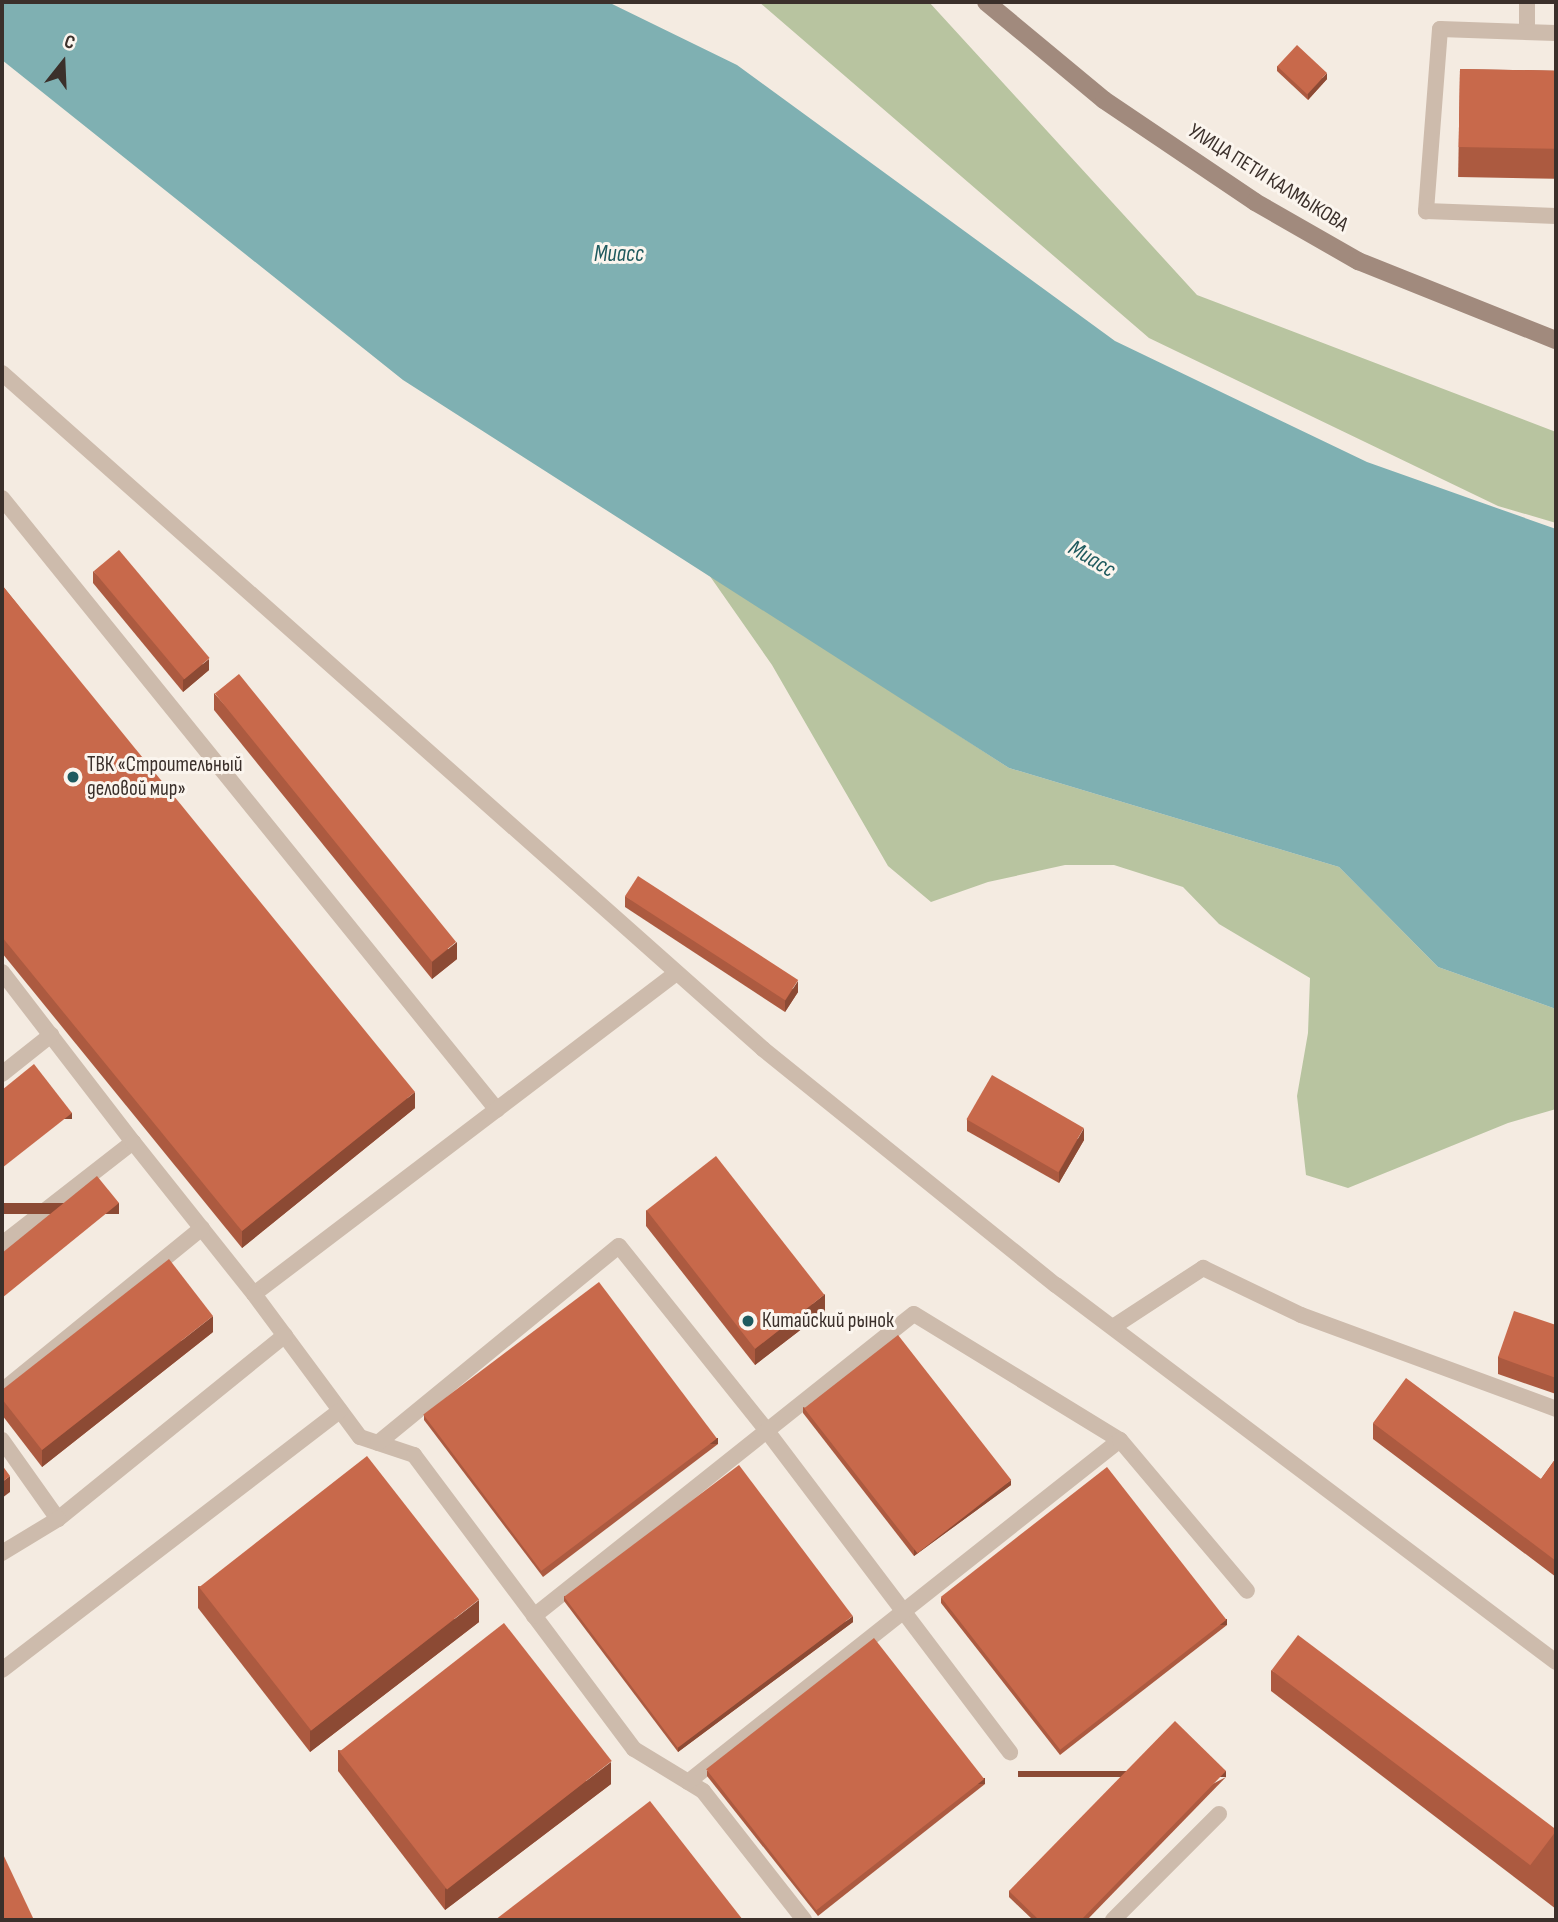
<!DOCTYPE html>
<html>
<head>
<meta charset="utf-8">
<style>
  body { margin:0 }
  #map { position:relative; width:1558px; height:1922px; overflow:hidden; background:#f4ebe1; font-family:"Sofia Sans Condensed",sans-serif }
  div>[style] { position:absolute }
  .green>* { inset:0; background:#b8c4a0 }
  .water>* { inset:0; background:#7fb0b2 }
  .service>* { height:16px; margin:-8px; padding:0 8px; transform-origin:8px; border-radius:8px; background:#cdbbac }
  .secondary>* { height:18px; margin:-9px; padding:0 9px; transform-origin:9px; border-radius:9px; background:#a18a7d }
  .wall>* { inset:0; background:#ac5a40; transform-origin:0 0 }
  .shaded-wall>* { inset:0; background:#8c4a34; transform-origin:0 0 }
  .building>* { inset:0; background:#c8694b; transform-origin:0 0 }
  .dots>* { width:19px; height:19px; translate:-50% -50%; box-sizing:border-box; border:4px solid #fbf5ee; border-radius:50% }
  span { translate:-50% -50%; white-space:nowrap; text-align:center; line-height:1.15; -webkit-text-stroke:6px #fbf5ee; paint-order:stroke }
  .street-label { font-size:21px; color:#3b302b }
  .poi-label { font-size:21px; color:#3b302b }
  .left { translate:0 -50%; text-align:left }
  .water-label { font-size:23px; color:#1f5a5e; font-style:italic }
  .frame { position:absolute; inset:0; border:4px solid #3b302b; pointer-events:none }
  .north { position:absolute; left:28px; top:28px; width:70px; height:70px; -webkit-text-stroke:5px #fbf5ee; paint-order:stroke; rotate:18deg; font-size:19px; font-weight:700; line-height:28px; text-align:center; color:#3b302b }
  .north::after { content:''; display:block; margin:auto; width:24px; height:32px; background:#3b302b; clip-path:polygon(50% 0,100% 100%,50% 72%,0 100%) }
</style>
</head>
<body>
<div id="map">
  <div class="green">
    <div style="clip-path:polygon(759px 2px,929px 2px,1197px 295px,1556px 432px,1556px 523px,1498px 506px,1149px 338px)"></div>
    <div style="clip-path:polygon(707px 572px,1009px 768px,1339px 867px,1438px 967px,1556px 1009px,1556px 1109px,1508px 1123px,1348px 1188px,1306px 1175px,1297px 1096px,1308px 1033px,1310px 978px,1219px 924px,1183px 887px,1114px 865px,1065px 865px,988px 882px,931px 902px,888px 866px,772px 665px)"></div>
  </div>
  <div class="water">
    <div style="clip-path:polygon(2px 2px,608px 2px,737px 65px,1115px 341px,1367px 462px,1556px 529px,1556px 1009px,1438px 967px,1339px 867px,1009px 768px,403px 380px,2px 60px)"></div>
  </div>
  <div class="service">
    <div style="left:1527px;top:32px;width:30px;rotate:-90deg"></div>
    <div style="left:1556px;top:33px;width:116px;rotate:-178deg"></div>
    <div style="left:1440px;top:29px;width:183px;rotate:94.4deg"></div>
    <div style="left:1426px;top:211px;width:130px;rotate:2.2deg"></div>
    <div style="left:2px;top:373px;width:1018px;rotate:41.61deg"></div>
    <div style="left:763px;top:1049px;width:376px;rotate:38.9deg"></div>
    <div style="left:1056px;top:1285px;width:626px;rotate:37.02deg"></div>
    <div style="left:2px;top:498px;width:787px;rotate:51.03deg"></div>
    <div style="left:2px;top:972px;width:215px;rotate:52.4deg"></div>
    <div style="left:2px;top:1074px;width:63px;rotate:-38.5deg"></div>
    <div style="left:2px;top:1244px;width:166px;rotate:-37.9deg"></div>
    <div style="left:133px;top:1142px;width:194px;rotate:51.5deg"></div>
    <div style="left:254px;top:1294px;width:529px;rotate:-37.24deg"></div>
    <div style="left:254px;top:1294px;width:178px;rotate:53.5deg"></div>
    <div style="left:360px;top:1437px;width:57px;rotate:18.4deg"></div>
    <div style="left:414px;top:1455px;width:367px;rotate:53.2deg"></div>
    <div style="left:634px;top:1749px;width:81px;rotate:31.3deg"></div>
    <div style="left:703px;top:1791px;width:164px;rotate:51.9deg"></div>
    <div style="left:1113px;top:1327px;width:108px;rotate:-33.2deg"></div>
    <div style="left:1203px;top:1268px;width:109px;rotate:25.6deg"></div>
    <div style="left:1301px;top:1315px;width:272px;rotate:20.2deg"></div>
    <div style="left:2px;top:1391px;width:258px;rotate:-39.2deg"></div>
    <div style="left:2px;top:1440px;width:97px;rotate:54.7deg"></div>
    <div style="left:58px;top:1519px;width:292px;rotate:-39deg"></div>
    <div style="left:378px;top:1443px;width:311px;rotate:-39.3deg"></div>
    <div style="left:619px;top:1246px;width:237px;rotate:51.3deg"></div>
    <div style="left:767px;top:1431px;width:403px;rotate:52.9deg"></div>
    <div style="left:2px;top:1553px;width:66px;rotate:-31.3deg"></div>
    <div style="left:534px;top:1616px;width:485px;rotate:-38.5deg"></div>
    <div style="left:914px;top:1314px;width:241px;rotate:31.5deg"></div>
    <div style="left:2px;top:1670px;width:426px;rotate:-37.5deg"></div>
    <div style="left:688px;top:1782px;width:551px;rotate:-38.37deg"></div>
    <div style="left:1120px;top:1440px;width:197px;rotate:49.9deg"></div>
    <div style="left:1113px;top:1920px;width:150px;rotate:-45deg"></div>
  </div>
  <div class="secondary">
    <div style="left:986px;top:2px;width:153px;rotate:39.7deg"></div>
    <div style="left:1104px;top:100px;width:182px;rotate:34deg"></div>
    <div style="left:1255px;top:202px;width:119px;rotate:29.8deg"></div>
    <div style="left:1358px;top:261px;width:213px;rotate:21.8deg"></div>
  </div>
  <div class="wall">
    <div style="clip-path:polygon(1277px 66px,1327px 79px,1308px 100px,1277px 71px)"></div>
    <div style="left:1460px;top:69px;width:96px;height:108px;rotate:1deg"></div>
    <div style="clip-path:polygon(93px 571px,209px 670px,183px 692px,93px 583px)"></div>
    <div style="clip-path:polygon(2px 585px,415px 1108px,242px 1248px,2px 953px)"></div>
    <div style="clip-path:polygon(214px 693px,457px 959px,432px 979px,214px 710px)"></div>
    <div style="clip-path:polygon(625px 896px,798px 992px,785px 1012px,625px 907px)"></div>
    <div style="clip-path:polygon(967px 1119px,1084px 1140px,1059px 1183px,967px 1131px)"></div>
    <div style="clip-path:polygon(646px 1210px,825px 1311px,755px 1365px,646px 1226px)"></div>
    <div style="clip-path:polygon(1556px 1325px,1556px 1394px,1498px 1374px,1498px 1357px)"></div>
    <div style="clip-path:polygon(213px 1332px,42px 1467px,2px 1415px,2px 1390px)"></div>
    <div style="clip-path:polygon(803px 1407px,1011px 1485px,914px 1556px,803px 1413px)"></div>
    <div style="clip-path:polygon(424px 1415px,718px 1444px,543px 1577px,424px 1420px)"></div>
    <div style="clip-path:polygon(1373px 1423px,1541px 1479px,1556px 1458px,1556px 1577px,1373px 1439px)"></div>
    <div style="clip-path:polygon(198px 1586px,479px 1622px,310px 1752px,198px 1608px)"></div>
    <div style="clip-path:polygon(564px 1596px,853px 1622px,678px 1752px,564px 1601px)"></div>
    <div style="clip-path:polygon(941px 1598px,1227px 1625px,1060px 1755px,941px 1603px)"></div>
    <div style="clip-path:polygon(1271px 1670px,1556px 1831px,1556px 1909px,1271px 1691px)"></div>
    <div style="clip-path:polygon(338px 1750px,611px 1784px,445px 1910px,338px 1771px)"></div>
    <div style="clip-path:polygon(707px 1771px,985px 1784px,818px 1916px,707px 1776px)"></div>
    <div style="clip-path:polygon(1226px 1777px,1087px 1920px,1033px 1920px,1009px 1897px,1009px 1891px)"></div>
  </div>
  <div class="shaded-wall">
    <div style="clip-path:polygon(1327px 73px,1327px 79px,1308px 100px,1308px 94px)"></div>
    <div style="clip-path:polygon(209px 659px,209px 670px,183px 692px,183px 680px)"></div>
    <div style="clip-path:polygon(457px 942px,457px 959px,432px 979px,432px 962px)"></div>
    <div style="clip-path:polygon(798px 981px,798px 992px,785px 1012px,785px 1001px)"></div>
    <div style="clip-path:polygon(415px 1092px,415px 1108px,242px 1248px,242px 1231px)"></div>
    <div style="left:72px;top:1113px;width:6px;height:89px;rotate:90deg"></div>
    <div style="clip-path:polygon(1084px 1128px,1084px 1140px,1059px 1183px,1059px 1172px)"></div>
    <div style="left:119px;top:1203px;width:11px;height:151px;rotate:90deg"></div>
    <div style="clip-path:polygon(825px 1294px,825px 1311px,755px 1365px,755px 1349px)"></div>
    <div style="clip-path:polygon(213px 1316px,213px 1332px,42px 1467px,42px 1450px)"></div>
    <div style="left:718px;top:1438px;width:6px;height:220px;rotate:90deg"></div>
    <div style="clip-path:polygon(10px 1476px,10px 1492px,2px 1498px,2px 1482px)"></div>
    <div style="clip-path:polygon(1011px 1480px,1011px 1485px,914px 1556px,914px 1550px)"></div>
    <div style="clip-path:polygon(479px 1600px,479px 1622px,310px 1752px,310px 1731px)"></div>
    <div style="clip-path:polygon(853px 1616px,853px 1622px,678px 1752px,678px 1747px)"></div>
    <div style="left:1227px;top:1619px;width:6px;height:212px;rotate:90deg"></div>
    <div style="clip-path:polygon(611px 1762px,611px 1784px,445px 1910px,445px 1889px)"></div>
    <div style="left:1226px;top:1771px;width:6px;height:208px;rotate:90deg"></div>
    <div style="left:985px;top:1778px;width:6px;height:213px;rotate:90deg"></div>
  </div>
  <div class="building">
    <div style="left:1297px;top:45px;width:41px;height:29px;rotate:43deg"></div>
    <div style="left:1460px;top:69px;width:96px;height:78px;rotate:1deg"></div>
    <div style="left:119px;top:550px;width:141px;height:33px;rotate:50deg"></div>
    <div style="clip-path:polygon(2px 585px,415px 1092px,242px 1231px,2px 937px)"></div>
    <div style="left:239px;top:674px;width:345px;height:31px;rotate:51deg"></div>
    <div style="left:638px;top:876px;width:191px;height:24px;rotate:33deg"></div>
    <div style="clip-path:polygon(34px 1064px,72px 1113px,2px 1168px,2px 1090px)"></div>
    <div style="left:992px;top:1075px;width:106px;height:51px;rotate:30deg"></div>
    <div style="left:716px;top:1156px;width:176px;height:88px;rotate:52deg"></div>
    <div style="clip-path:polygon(97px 1176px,119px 1203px,2px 1298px,2px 1253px)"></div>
    <div style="clip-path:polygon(169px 1259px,213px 1316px,42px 1450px,2px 1399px,2px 1390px)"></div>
    <div style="left:599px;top:1282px;width:196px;height:220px;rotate:53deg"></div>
    <div style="clip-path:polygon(1514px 1311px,1556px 1325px,1556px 1378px,1498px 1357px)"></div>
    <div style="left:898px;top:1335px;width:184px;height:119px;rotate:52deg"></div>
    <div style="clip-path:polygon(1406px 1378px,1541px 1479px,1556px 1458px,1556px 1561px,1373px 1423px)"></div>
    <div style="left:367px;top:1456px;width:182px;height:213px;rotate:52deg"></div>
    <div style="clip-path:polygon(2px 1465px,10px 1476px,2px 1482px)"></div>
    <div style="left:739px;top:1465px;width:189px;height:219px;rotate:53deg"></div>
    <div style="left:1107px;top:1467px;width:194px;height:211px;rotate:52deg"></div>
    <div style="left:504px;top:1623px;width:175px;height:209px;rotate:52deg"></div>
    <div style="left:1298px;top:1635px;width:324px;height:44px;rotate:37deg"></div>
    <div style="left:874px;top:1638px;width:179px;height:213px;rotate:52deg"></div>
    <div style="clip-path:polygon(1175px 1721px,1226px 1771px,1081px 1920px,1039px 1920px,1009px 1891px)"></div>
    <div style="clip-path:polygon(650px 1801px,743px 1920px,495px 1920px)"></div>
    <div style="clip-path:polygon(2px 1852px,34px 1920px,2px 1920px)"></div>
  </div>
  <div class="dots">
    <div style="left:73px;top:777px;background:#1f5a5e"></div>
    <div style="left:748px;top:1321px;background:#1f5a5e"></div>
  </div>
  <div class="street-label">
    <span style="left:1268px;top:178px;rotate:32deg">УЛИЦА ПЕТИ КАЛМЫКОВА</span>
  </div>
  <div class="poi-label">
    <span class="left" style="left:87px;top:777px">ТВК «Строительный<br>деловой мир»</span>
    <span class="left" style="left:762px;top:1321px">Китайский рынок</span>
  </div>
  <div class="water-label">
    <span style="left:619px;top:254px">Миасс</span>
    <span style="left:1092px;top:559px;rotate:31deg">Миасс</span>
  </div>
  <div class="frame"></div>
  <div class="north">С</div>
</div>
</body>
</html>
